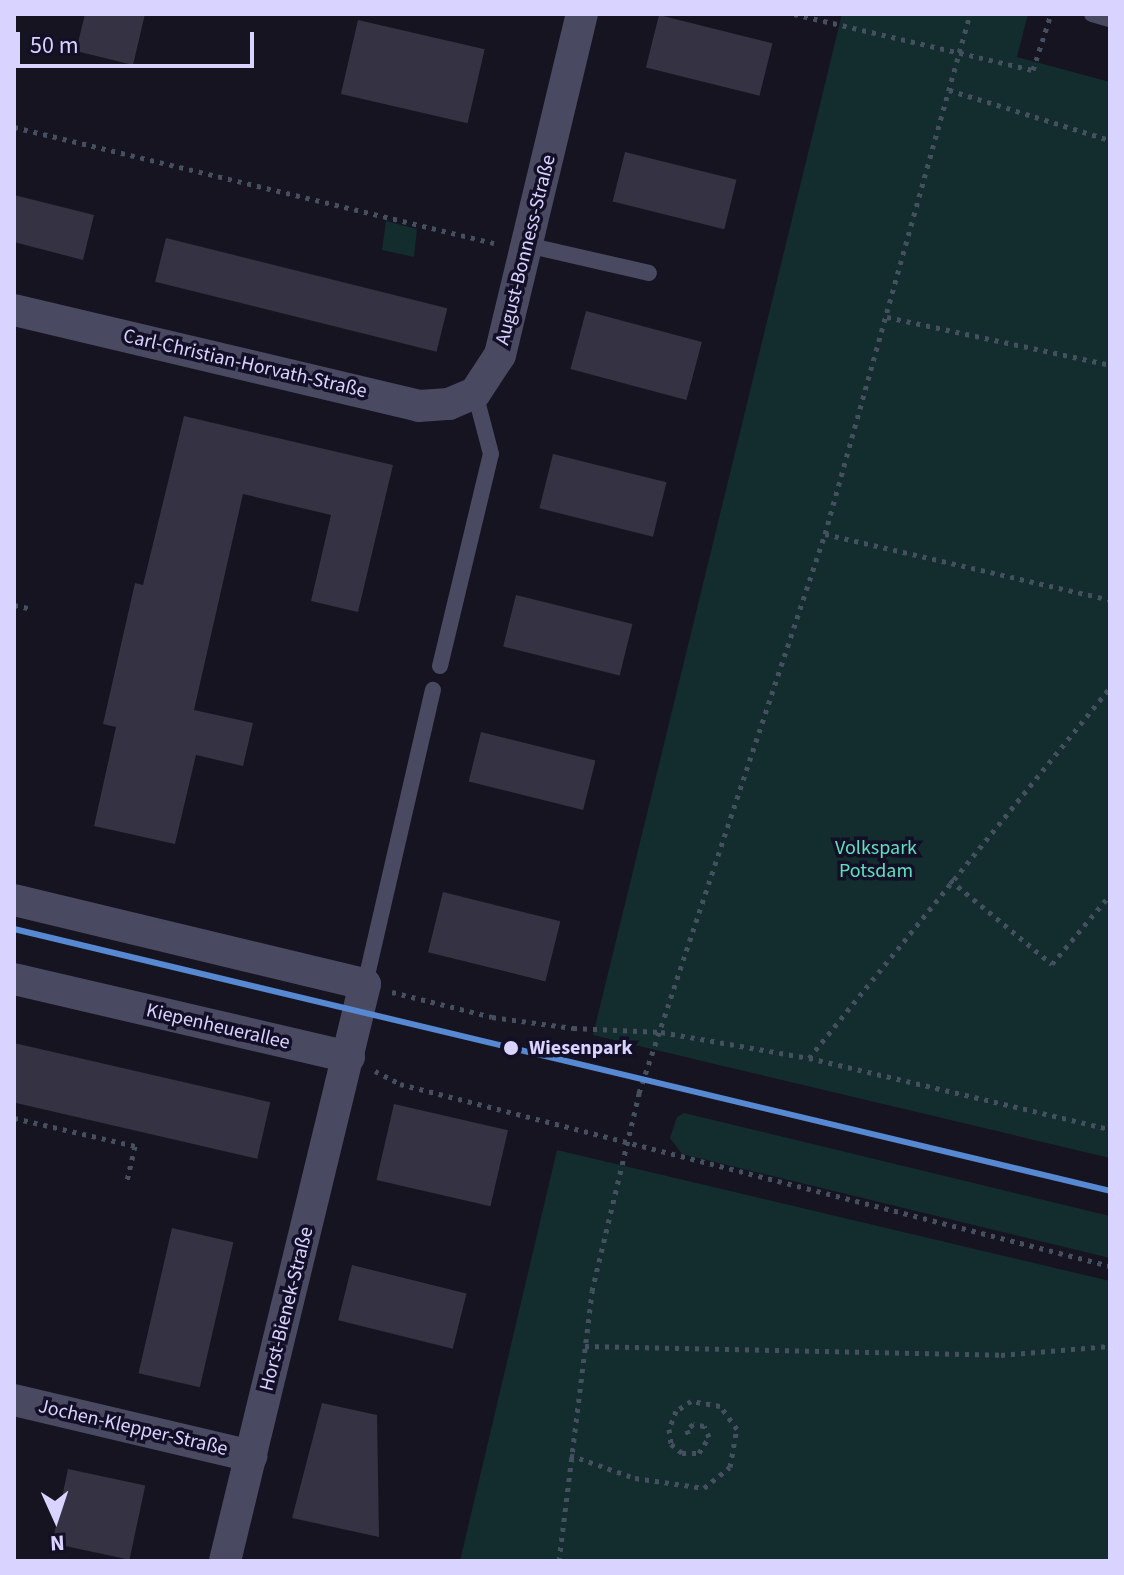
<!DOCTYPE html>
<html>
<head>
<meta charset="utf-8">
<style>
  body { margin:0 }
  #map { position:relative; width:1124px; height:1575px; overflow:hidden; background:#161421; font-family:"Source Sans 3",sans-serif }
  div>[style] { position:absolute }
  .green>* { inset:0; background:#132c2d }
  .building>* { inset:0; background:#343243; transform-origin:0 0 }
  .path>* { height:5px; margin-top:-2.5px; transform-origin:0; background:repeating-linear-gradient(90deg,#44505f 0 4px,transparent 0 10px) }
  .service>* { height:16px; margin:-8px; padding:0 8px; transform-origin:8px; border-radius:8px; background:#4a4962 }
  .minor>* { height:32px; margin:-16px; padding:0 16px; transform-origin:16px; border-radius:16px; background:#4a4962 }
  .tram-1>* { height:6px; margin:-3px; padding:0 3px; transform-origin:3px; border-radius:3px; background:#5788d2 }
  .dots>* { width:22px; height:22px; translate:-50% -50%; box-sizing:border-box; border:4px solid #130f26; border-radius:50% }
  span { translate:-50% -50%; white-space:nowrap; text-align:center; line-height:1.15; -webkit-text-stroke:7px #130f26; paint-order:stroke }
  .street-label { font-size:20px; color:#d9d4ff }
  .park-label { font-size:20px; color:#5fe0c0 }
  .stop-label { font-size:20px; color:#d9d4ff; font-weight:700 }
  .left { translate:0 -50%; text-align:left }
  .frame { position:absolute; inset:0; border:16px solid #d9d4ff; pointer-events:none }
  .north { position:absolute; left:16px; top:1479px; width:80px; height:80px; -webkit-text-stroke:6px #130f26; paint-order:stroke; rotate:177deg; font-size:22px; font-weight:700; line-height:32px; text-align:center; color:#d9d4ff }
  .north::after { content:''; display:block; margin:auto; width:28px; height:36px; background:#d9d4ff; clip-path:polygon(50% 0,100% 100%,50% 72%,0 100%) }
  .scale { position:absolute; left:16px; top:32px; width:238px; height:36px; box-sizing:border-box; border:4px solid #d9d4ff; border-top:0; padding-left:10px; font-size:24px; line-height:28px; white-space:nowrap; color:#d9d4ff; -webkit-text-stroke:6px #130f26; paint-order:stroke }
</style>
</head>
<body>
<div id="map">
  <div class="green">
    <div style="clip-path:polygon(842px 14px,1028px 14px,1017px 57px,1110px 82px,1110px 1158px,593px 1035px)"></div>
    <div style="clip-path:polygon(386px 221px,417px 229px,414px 257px,382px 250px)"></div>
    <div style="clip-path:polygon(684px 1113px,1110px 1216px,1110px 1258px,682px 1154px,670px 1138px,677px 1117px)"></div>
    <div style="clip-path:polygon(557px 1150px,1110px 1281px,1110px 1561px,460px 1561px)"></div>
  </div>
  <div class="building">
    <div style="clip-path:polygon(85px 14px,145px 14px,133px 65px,76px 51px)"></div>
    <div style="left:659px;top:15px;width:117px;height:54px;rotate:14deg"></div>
    <div style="left:358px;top:20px;width:130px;height:76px;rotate:13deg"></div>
    <div style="left:625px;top:152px;width:115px;height:51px;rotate:14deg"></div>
    <div style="clip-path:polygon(14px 195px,94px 215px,83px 260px,14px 242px)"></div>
    <div style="left:166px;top:238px;width:290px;height:45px;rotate:14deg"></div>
    <div style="left:586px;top:311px;width:120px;height:60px;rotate:15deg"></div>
    <div style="clip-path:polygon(184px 416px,393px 465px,358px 612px,311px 601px,331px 515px,243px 494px,194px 710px,253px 723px,243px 766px,196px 755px,175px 844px,94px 826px,116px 727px,103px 724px,135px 583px,143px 585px)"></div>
    <div style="left:553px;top:454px;width:117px;height:56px;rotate:14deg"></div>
    <div style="left:516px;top:595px;width:120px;height:53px;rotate:14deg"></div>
    <div style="left:481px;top:732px;width:118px;height:51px;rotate:14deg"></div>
    <div style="left:443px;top:892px;width:121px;height:62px;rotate:14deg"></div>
    <div style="left:14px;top:1043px;width:263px;height:58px;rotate:13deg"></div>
    <div style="left:394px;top:1104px;width:117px;height:78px;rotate:13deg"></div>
    <div style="left:172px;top:1228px;width:63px;height:149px;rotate:13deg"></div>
    <div style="left:352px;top:1265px;width:118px;height:57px;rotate:14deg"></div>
    <div style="clip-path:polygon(322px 1403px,377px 1415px,379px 1537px,292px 1518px)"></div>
    <div style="left:68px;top:1469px;width:79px;height:76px;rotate:12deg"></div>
  </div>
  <div class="path">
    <div style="left:794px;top:14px;width:245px;rotate:13.2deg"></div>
    <div style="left:1033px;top:70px;width:59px;rotate:-72.2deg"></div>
    <div style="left:949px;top:90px;width:169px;rotate:17.3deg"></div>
    <div style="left:14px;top:127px;width:494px;rotate:13.6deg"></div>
    <div style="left:887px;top:317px;width:228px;rotate:12.1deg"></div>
    <div style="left:825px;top:534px;width:293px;rotate:13deg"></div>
    <div style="left:14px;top:605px;width:19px;rotate:12deg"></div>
    <div style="left:950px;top:880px;width:132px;rotate:39.5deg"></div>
    <div style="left:1052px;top:964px;width:90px;rotate:-50deg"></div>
    <div style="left:392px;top:992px;width:103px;rotate:14deg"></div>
    <div style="left:492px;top:1017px;width:82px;rotate:7.7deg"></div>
    <div style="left:573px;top:1028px;width:88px;rotate:2.6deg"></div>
    <div style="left:661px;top:1032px;width:150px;rotate:10deg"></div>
    <div style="left:809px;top:1058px;width:309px;rotate:13.3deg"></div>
    <div style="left:809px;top:1058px;width:477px;rotate:-50.9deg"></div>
    <div style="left:375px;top:1071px;width:28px;rotate:27deg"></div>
    <div style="left:400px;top:1084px;width:733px;rotate:14.38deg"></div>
    <div style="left:14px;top:1118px;width:124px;rotate:13deg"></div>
    <div style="left:135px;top:1146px;width:39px;rotate:103deg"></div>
    <div style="left:585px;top:1346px;width:416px;rotate:1.2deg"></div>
    <div style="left:1001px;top:1355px;width:109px;rotate:-4.7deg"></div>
    <div style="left:570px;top:1455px;width:69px;rotate:19.5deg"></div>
    <div style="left:635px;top:1478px;width:70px;rotate:8.2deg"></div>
    <div style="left:704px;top:1488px;width:33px;rotate:-39deg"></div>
    <div style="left:730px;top:1467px;width:39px;rotate:-80deg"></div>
    <div style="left:737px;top:1429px;width:29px;rotate:-126deg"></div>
    <div style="left:720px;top:1406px;width:29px;rotate:-170deg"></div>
    <div style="left:691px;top:1401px;width:18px;rotate:146deg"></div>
    <div style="left:676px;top:1411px;width:19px;rotate:111deg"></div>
    <div style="left:669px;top:1429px;width:15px;rotate:82deg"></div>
    <div style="left:671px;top:1444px;width:14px;rotate:39deg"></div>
    <div style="left:682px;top:1453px;width:17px"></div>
    <div style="left:699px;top:1453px;width:19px;rotate:-58deg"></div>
    <div style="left:709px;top:1437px;width:12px;rotate:-114deg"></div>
    <div style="left:704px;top:1426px;width:11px;rotate:-170deg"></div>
    <div style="left:693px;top:1424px;width:8px;rotate:135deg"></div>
    <div style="left:687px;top:1430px;width:9px;rotate:72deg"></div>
    <div style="left:559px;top:1561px;width:272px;rotate:-83deg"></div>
    <div style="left:592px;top:1291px;width:204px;rotate:-76.6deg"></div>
    <div style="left:639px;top:1093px;width:589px;rotate:-71.6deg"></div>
    <div style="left:825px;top:534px;width:540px;rotate:-74.42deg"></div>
  </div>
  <div class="service">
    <div style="left:1092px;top:14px;width:19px;rotate:16deg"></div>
    <div style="left:527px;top:245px;width:125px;rotate:12.9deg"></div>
    <div style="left:440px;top:666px;width:218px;rotate:-76.5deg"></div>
    <div style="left:491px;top:454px;width:63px;rotate:-104.7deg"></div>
    <div style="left:365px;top:984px;width:302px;rotate:-77deg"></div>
  </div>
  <div class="minor">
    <div style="left:14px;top:310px;width:416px;rotate:13.3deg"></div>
    <div style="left:419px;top:406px;width:30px;rotate:-4deg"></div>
    <div style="left:449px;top:404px;width:28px;rotate:-23deg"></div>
    <div style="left:475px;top:393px;width:45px;rotate:-56.7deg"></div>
    <div style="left:500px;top:355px;width:351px;rotate:-76.5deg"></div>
    <div style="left:14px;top:900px;width:361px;rotate:13.5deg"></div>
    <div style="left:365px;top:984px;width:594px;rotate:103.64deg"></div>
    <div style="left:14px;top:979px;width:344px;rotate:13.1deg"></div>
    <div style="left:14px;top:1400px;width:244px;rotate:13.3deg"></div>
  </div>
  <div class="tram-1">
    <div style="left:14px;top:929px;width:1127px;rotate:13.44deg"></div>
  </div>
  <div class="dots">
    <div style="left:511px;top:1048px;background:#d9d4ff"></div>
  </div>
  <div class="street-label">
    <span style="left:526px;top:250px;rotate:-76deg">August-Bonness-Straße</span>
    <span style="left:245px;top:364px;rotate:13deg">Carl-Christian-Horvath-Straße</span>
    <span style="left:218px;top:1027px;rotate:13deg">Kiepenheuerallee</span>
    <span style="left:287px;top:1309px;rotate:-76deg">Horst-Bienek-Straße</span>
    <span style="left:133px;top:1428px;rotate:13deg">Jochen-Klepper-Straße</span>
  </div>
  <div class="park-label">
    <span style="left:876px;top:860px">Volkspark<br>Potsdam</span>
  </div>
  <div class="stop-label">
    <span class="left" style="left:529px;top:1048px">Wiesenpark</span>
  </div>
  <div class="frame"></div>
  <div class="north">N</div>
  <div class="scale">50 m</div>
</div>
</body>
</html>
